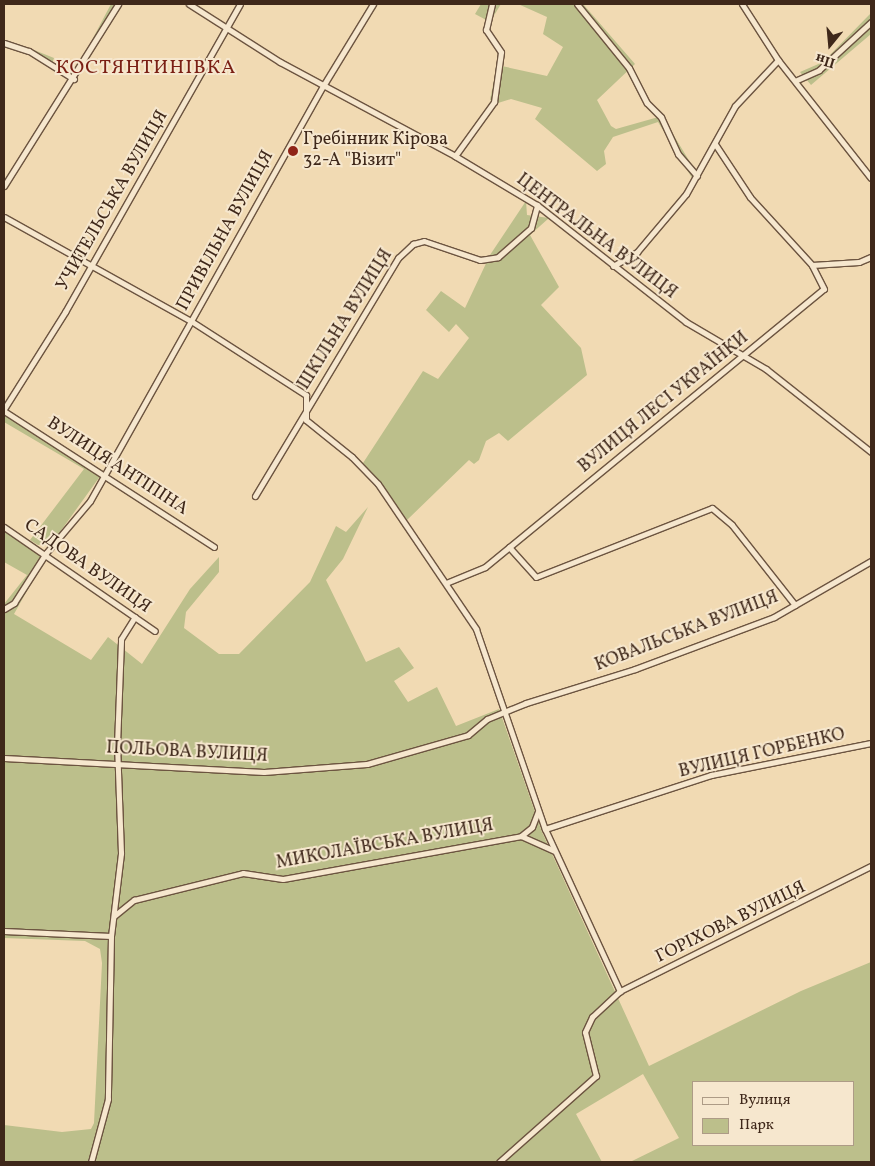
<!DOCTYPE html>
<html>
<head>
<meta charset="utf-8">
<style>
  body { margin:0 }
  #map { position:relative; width:875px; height:1166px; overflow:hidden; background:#f1dab3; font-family:Vollkorn,serif }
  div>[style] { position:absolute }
  .green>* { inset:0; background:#bcbf8b }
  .roads { filter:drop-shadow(1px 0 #6c5440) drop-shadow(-1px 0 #6c5440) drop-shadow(0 1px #6c5440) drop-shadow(0 -1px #6c5440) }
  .minor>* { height:5px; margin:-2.5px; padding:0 2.5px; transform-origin:2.5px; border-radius:2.5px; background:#f6e7ce }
  .dots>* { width:14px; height:14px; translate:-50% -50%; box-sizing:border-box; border:2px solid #f6e7ce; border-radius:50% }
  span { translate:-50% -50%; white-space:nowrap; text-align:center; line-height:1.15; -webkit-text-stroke:4px #f6e7ce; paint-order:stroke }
  .poi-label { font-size:18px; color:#3f281a }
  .left { translate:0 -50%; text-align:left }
  .street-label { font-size:18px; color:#3f281a }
  .quarter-label { font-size:20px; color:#7a1f14; letter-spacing:1px }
  .frame { position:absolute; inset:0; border:5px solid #3f281a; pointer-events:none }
  .legend { position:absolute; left:692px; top:1081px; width:162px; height:65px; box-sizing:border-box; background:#f6e7ce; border:1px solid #ad9b86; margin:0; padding:6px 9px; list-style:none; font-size:15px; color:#3f281a }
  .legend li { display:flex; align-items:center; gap:10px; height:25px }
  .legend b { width:25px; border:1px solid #ad9b86 }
  .north { position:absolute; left:805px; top:20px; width:50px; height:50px; -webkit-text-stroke:4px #f6e7ce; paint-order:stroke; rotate:197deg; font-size:14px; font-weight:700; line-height:20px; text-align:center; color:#3f281a }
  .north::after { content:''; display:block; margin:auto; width:18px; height:22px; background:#3f281a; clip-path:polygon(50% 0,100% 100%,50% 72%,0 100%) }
</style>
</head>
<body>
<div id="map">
  <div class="green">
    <div style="clip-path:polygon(111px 4px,115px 4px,74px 75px,56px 68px,34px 50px,54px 58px,52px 64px,74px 74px)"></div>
    <div style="clip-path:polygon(481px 4px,501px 4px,490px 22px,475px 14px)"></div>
    <div style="clip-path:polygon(518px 4px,583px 4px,635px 64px,597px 100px,611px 126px,616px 129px,662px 116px,696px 172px,692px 178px,658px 122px,613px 137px,604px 151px,606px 164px,597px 171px,535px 119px,542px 108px,511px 99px,498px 103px,490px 100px,497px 65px,547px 76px,563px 47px,543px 34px,547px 17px)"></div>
    <div style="clip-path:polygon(871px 13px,871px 34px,811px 85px,800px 72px,823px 62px)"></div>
    <div style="clip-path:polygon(526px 201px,527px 215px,549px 218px,530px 235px,559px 287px,541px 305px,581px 348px,587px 375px,508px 441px,499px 433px,486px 441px,479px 460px,474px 464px,469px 460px,407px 520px,363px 463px,423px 371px,438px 379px,469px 338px,456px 324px,449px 332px,426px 310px,441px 291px,465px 308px,490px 255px)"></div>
    <div style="clip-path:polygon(4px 414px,101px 475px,52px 543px,38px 545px,30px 540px,84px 469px,4px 422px)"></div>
    <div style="clip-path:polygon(evenodd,368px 507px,343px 559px,326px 580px,366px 662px,399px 647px,414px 668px,394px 681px,408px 702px,437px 687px,456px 726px,499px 709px,542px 832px,649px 1066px,801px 991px,871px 962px,871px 1162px,630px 1162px,679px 1138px,643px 1074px,576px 1114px,602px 1162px,4px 1162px,4px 1125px,62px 1132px,91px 1129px,94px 1123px,102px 963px,100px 949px,85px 941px,4px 938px,4px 604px,27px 575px,4px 562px,4px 528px,45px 559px,14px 614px,91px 660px,108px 637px,142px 664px,190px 589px,219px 557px,219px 572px,186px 612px,184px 628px,219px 654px,239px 654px,310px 582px,336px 526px,346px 532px,368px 507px,694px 1082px,854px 1082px,854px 1145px,694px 1145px,694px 1082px)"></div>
  </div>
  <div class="roads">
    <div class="minor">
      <div style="left:189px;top:4px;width:108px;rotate:32.5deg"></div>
      <div style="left:280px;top:62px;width:199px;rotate:28.2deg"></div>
      <div style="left:455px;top:156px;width:96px;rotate:30.9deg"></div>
      <div style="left:537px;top:205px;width:189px;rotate:38.1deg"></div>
      <div style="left:686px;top:322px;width:93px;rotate:30.4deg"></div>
      <div style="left:766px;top:369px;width:134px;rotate:38.3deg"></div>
      <div style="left:577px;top:4px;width:82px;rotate:50.9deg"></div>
      <div style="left:629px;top:68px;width:39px;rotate:63deg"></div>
      <div style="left:647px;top:103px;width:20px;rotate:45deg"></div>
      <div style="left:661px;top:117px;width:41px;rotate:65.3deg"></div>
      <div style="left:678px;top:154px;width:29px;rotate:49deg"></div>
      <div style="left:742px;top:4px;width:67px;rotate:57.3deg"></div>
      <div style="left:778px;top:60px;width:150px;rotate:51.8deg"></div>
      <div style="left:4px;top:43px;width:26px;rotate:18deg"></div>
      <div style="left:29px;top:51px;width:53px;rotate:31.9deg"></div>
      <div style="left:797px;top:80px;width:24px;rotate:-24deg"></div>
      <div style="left:819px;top:70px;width:71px;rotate:-42.7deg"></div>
      <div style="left:455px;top:156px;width:67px;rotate:-54.2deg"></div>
      <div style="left:494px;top:102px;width:50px;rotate:-82deg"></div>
      <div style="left:501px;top:52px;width:27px;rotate:-124deg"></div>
      <div style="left:486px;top:30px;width:27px;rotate:-77deg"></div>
      <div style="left:4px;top:186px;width:215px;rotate:-57.9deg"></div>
      <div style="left:4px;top:217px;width:214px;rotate:29.1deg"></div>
      <div style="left:191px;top:321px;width:137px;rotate:32.8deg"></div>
      <div style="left:306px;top:395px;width:25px;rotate:90deg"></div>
      <div style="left:306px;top:420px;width:59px;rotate:38.8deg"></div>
      <div style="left:352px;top:457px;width:37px;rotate:46deg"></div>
      <div style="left:378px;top:484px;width:175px;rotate:55.9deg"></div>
      <div style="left:476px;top:629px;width:212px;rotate:71deg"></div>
      <div style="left:545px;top:829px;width:179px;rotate:65.2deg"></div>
      <div style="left:812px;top:265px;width:47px;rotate:-3.7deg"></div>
      <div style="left:859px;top:262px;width:13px;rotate:-23deg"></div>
      <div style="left:613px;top:266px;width:28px;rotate:-30deg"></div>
      <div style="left:637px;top:252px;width:76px;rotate:-49.8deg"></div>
      <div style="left:686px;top:194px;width:101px;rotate:-60.9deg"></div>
      <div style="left:735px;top:106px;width:63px;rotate:-46.9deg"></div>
      <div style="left:4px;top:409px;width:115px;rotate:-57.8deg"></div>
      <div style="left:65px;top:312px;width:354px;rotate:-60.4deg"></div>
      <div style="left:4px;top:411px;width:250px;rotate:32.9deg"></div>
      <div style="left:255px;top:496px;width:278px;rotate:-59deg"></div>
      <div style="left:398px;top:258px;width:21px;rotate:-43deg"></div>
      <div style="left:413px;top:244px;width:11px;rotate:-15deg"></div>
      <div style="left:424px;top:241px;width:59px;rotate:18.7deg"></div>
      <div style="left:480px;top:260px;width:18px;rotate:-9deg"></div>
      <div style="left:498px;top:257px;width:44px;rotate:-41.3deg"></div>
      <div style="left:531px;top:228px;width:24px;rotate:-75deg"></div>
      <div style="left:4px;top:527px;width:183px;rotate:34.6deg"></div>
      <div style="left:509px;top:547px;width:40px;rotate:48deg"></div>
      <div style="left:536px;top:577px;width:189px;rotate:-21.4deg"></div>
      <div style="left:712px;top:508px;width:26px;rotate:40deg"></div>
      <div style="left:732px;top:525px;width:102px;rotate:51.8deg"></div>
      <div style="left:446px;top:583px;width:42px;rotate:-22.3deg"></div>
      <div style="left:485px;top:567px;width:438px;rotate:-39.4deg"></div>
      <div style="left:824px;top:289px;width:27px;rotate:-117deg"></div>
      <div style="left:812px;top:265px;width:92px;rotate:-132.4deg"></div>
      <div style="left:750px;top:197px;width:64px;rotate:-123.4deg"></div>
      <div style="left:4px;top:609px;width:12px;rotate:-31deg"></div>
      <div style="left:14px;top:603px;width:59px;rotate:-57.4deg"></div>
      <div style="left:46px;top:553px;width:68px;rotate:-49.8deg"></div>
      <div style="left:90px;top:501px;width:476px;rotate:-60.7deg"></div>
      <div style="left:323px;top:86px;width:96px;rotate:-58.6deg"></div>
      <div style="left:4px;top:758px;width:260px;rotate:3.1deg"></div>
      <div style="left:264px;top:772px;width:103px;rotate:-4.4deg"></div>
      <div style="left:367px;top:764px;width:105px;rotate:-16deg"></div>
      <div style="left:468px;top:735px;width:25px;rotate:-40deg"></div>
      <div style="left:487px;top:719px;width:42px;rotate:-22.3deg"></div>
      <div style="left:526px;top:703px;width:114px;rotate:-17.3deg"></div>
      <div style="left:635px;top:669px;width:148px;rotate:-20.5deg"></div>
      <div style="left:774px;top:617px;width:112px;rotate:-30deg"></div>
      <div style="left:545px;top:829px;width:175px;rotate:-18deg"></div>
      <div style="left:711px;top:775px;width:163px;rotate:-11.3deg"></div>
      <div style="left:521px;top:836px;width:14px;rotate:-39deg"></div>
      <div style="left:532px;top:827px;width:17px;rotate:-69deg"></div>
      <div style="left:114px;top:916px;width:26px;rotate:-39deg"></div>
      <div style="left:134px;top:900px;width:112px;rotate:-13.9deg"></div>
      <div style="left:243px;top:873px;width:40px;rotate:8.5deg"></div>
      <div style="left:283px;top:879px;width:242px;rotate:-10.2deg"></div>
      <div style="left:521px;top:836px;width:36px;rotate:24deg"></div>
      <div style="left:4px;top:931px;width:107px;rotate:2.7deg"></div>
      <div style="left:111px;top:936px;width:163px;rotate:91.1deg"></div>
      <div style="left:108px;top:1099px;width:65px;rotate:105.1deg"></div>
      <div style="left:111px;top:936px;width:84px;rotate:-83.1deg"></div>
      <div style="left:121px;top:853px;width:108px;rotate:-92.1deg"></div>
      <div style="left:117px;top:745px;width:106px;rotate:-87.8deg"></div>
      <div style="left:121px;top:639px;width:26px;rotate:-58deg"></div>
      <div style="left:499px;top:1162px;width:130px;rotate:-41.6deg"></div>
      <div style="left:596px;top:1076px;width:45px;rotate:-104deg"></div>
      <div style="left:585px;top:1032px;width:17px;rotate:-65deg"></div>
      <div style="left:592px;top:1017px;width:38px;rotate:-43deg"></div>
      <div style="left:620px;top:991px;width:280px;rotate:-26.5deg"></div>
    </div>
  </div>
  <div class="dots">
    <div style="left:293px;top:151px;background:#8f2418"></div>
  </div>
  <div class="poi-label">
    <span class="left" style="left:303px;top:151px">Гребінник Кірова<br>32-А "Візит"</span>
  </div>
  <div class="street-label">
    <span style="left:113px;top:201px;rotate:-60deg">УЧИТЕЛЬСЬКА ВУЛИЦЯ</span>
    <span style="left:226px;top:231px;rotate:-61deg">ПРИВІЛЬНА ВУЛИЦЯ</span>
    <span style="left:596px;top:237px;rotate:37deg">ЦЕНТРАЛЬНА ВУЛИЦЯ</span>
    <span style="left:346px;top:320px;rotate:-58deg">ШКІЛЬНА ВУЛИЦЯ</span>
    <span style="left:664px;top:403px;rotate:-39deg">ВУЛИЦЯ ЛЕСІ УКРАЇНКИ</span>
    <span style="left:117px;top:467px;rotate:33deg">ВУЛИЦЯ АНТІПІНА</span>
    <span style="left:87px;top:567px;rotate:35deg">САДОВА ВУЛИЦЯ</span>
    <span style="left:687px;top:632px;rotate:-21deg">КОВАЛЬСЬКА ВУЛИЦЯ</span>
    <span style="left:187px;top:753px;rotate:3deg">ПОЛЬОВА ВУЛИЦЯ</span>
    <span style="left:762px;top:754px;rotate:-13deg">ВУЛИЦЯ ГОРБЕНКО</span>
    <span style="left:385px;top:845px;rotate:-10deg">МИКОЛАЇВСЬКА ВУЛИЦЯ</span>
    <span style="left:731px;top:923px;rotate:-26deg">ГОРІХОВА ВУЛИЦЯ</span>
  </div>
  <div class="quarter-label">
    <span style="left:146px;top:68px">КОСТЯНТИНІВКА</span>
  </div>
  <div class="frame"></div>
  <ul class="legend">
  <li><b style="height:6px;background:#f6e7ce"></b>Вулиця</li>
  <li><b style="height:14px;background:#bcbf8b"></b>Парк</li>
  </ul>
  <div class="north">Пн</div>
</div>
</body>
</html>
